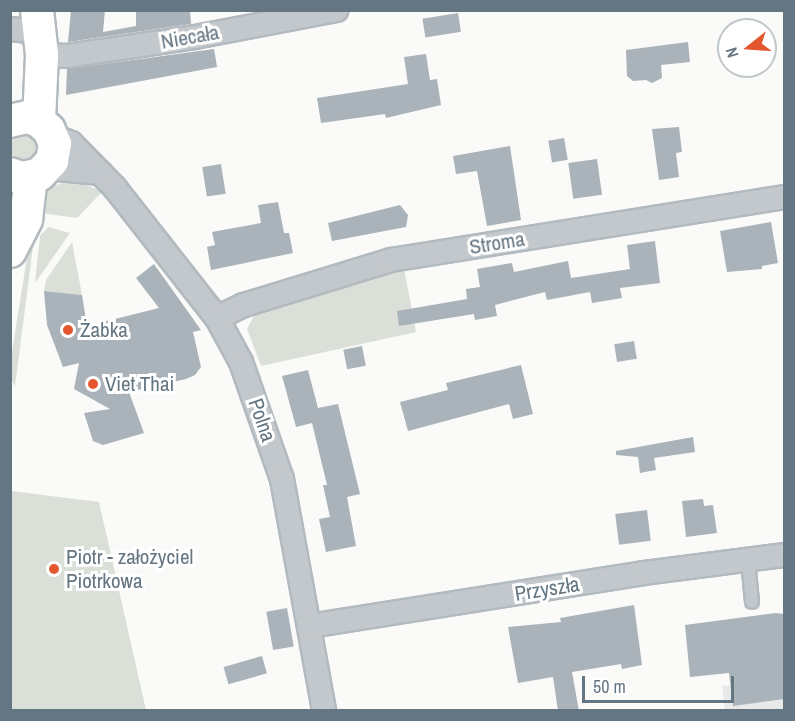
<!DOCTYPE html>
<html>
<head>
<meta charset="utf-8">
<style>
  body { margin:0 }
  #map { position:relative; width:795px; height:721px; overflow:hidden; background:#fafaf8; font-family:"Archivo Narrow",sans-serif }
  div>[style] { position:absolute }
  .built>* { inset:0; background:#e8e9e9 }
  .green>* { inset:0; background:#dadfd7 }
  .round { border-radius:50% }
  .building>* { inset:0; background:#aab3b9; transform-origin:0 0 }
  .roads { filter:drop-shadow(2px 0 #b3babf) drop-shadow(-2px 0 #b3babf) drop-shadow(0 2px #b3babf) drop-shadow(0 -2px #b3babf) }
  .lane>* { height:12px; margin:-6px; padding:0 6px; transform-origin:6px; border-radius:6px; background:#c3c8cc }
  .street>* { height:22px; margin:-11px; padding:0 11px; transform-origin:11px; border-radius:11px; background:#c3c8cc }
  .secondary>* { height:32px; margin:-16px; padding:0 16px; transform-origin:16px; border-radius:16px; background:#fff }
  .dots>* { width:16px; height:16px; translate:-50% -50%; box-sizing:border-box; border:3px solid #fff; border-radius:50% }
  span { translate:-50% -50%; white-space:nowrap; text-align:center; line-height:1.15; -webkit-text-stroke:6px #fff; paint-order:stroke }
  .street-label { font-size:21px; color:#657683 }
  .poi-label { font-size:21px; color:#657683 }
  .left { translate:0 -50%; text-align:left }
  .frame { position:absolute; inset:0; border:12px solid #657683; pointer-events:none }
  .north { position:absolute; left:717px; top:18px; width:60px; height:60px; box-sizing:border-box; background:#fff; border:2px solid #c1c8cd; border-radius:50%; rotate:253deg; font-size:16px; font-weight:700; line-height:24px; text-align:center; color:#657683 }
  .north::after { content:''; display:block; margin:auto; width:21px; height:27px; background:#e4572e; clip-path:polygon(50% 0,100% 100%,50% 72%,0 100%) }
  .scale { position:absolute; left:582px; top:676px; width:152px; height:27px; box-sizing:border-box; border:3px solid #657683; border-top:0; padding-left:8px; font-size:18px; line-height:21px; white-space:nowrap; color:#657683; -webkit-text-stroke:4px #fff; paint-order:stroke }
</style>
</head>
<body>
<div id="map">
  <div class="built">
    <div style="clip-path:polygon(784px 678px,784px 710px,725px 710px,722px 686px)"></div>
  </div>
  <div class="green">
    <div class="round" style="left:10px;top:132px;width:30px;height:30px"></div>
    <div style="clip-path:polygon(66px 182px,85px 184px,102px 192px,77px 218px,34px 212px,46px 188px)"></div>
    <div style="clip-path:polygon(32px 226px,35px 231px,15px 386px,11px 379px,11px 358px)"></div>
    <div style="clip-path:polygon(48px 227px,70px 233px,35px 283px,40px 236px)"></div>
    <div style="clip-path:polygon(72px 242px,82px 295px,44px 291px,46px 280px)"></div>
    <div style="clip-path:polygon(404px 268px,416px 332px,261px 366px,247px 329px,256px 312px)"></div>
    <div style="clip-path:polygon(11px 491px,99px 502px,146px 710px,11px 710px)"></div>
  </div>
  <div class="building">
    <div style="clip-path:polygon(71px 10px,105px 10px,103px 32px,136px 26px,136px 10px,190px 10px,191px 24px,68px 42px)"></div>
    <div style="left:458px;top:13px;width:19px;height:36px;rotate:81deg"></div>
    <div style="clip-path:polygon(688px 42px,690px 62px,661px 65px,662px 78px,652px 83px,646px 80px,633px 81px,627px 76px,626px 50px)"></div>
    <div style="clip-path:polygon(214px 49px,217px 67px,66px 95px,67px 69px)"></div>
    <div style="clip-path:polygon(426px 54px,430px 80px,437px 79px,441px 105px,386px 118px,385px 114px,321px 123px,317px 98px,408px 84px,404px 57px)"></div>
    <div style="clip-path:polygon(679px 127px,682px 152px,676px 153px,679px 177px,659px 180px,652px 129px)"></div>
    <div style="left:564px;top:138px;width:22px;height:16px;rotate:80deg"></div>
    <div style="clip-path:polygon(510px 146px,521px 220px,487px 226px,477px 171px,456px 174px,453px 156px)"></div>
    <div style="left:597px;top:159px;width:36px;height:29px;rotate:82deg"></div>
    <div style="left:221px;top:164px;width:30px;height:19px;rotate:81deg"></div>
    <div style="clip-path:polygon(278px 202px,284px 233px,289px 233px,293px 253px,211px 270px,207px 247px,215px 245px,212px 232px,261px 223px,258px 205px)"></div>
    <div style="clip-path:polygon(400px 205px,408px 215px,406px 227px,332px 241px,328px 223px)"></div>
    <div style="clip-path:polygon(771px 222px,778px 263px,762px 266px,762px 269px,727px 272px,720px 231px)"></div>
    <div style="clip-path:polygon(655px 241px,660px 283px,620px 288px,622px 298px,592px 303px,590px 292px,547px 300px,545px 292px,495px 305px,497px 316px,475px 320px,474px 314px,399px 326px,397px 311px,467px 299px,466px 289px,480px 287px,477px 269px,512px 263px,514px 272px,568px 261px,571px 278px,630px 269px,627px 245px)"></div>
    <div style="clip-path:polygon(154px 264px,201px 330px,193px 332px,201px 367px,195px 375px,186px 379px,129px 392px,144px 433px,103px 445px,93px 441px,84px 413px,110px 409px,74px 389px,79px 363px,63px 367px,47px 325px,44px 291px,82px 295px,87px 326px,159px 308px,136px 278px)"></div>
    <div style="left:634px;top:341px;width:18px;height:20px;rotate:81deg"></div>
    <div style="left:362px;top:346px;width:20px;height:19px;rotate:79deg"></div>
    <div style="clip-path:polygon(521px 365px,533px 414px,513px 419px,509px 404px,408px 431px,400px 402px,448px 390px,446px 383px)"></div>
    <div style="clip-path:polygon(308px 370px,318px 408px,338px 404px,360px 494px,347px 497px,356px 546px,326px 552px,319px 519px,330px 517px,323px 485px,327px 485px,312px 423px,296px 427px,282px 376px)"></div>
    <div style="clip-path:polygon(693px 437px,695px 452px,654px 458px,656px 470px,640px 473px,638px 457px,616px 455px,616px 451px)"></div>
    <div style="clip-path:polygon(703px 499px,704px 506px,713px 505px,717px 533px,686px 537px,682px 501px)"></div>
    <div style="left:647px;top:510px;width:31px;height:32px;rotate:83deg"></div>
    <div style="clip-path:polygon(634px 605px,642px 665px,622px 669px,621px 664px,572px 672px,579px 711px,558px 711px,553px 677px,518px 683px,508px 627px,561px 622px,560px 618px)"></div>
    <div style="left:287px;top:608px;width:39px;height:21px;rotate:80deg"></div>
    <div style="clip-path:polygon(776px 613px,784px 614px,784px 699px,733px 706px,729px 673px,690px 677px,685px 625px)"></div>
    <div style="left:262px;top:656px;width:18px;height:40px;rotate:74deg"></div>
  </div>
  <div class="roads">
    <div class="lane">
      <div style="left:748px;top:560px;width:42px;rotate:84.6deg"></div>
    </div>
    <div class="street">
      <div style="left:10px;top:29px;width:19px;rotate:6deg"></div>
      <div style="left:42px;top:55px;width:25px;rotate:2deg"></div>
      <div style="left:67px;top:56px;width:129px;rotate:-8.4deg"></div>
      <div style="left:195px;top:37px;width:144px;rotate:-10.8deg"></div>
      <div style="left:53px;top:136px;width:19px;rotate:21deg"></div>
      <div style="left:71px;top:143px;width:63px;rotate:45.6deg"></div>
      <div style="left:115px;top:188px;width:165px;rotate:51.9deg"></div>
      <div style="left:217px;top:318px;width:50px;rotate:61.4deg"></div>
      <div style="left:241px;top:362px;width:124px;rotate:70.7deg"></div>
      <div style="left:282px;top:479px;width:235px;rotate:79.7deg"></div>
      <div style="left:47px;top:168px;width:54px;rotate:5.3deg"></div>
      <div style="left:217px;top:318px;width:30px;rotate:-26deg"></div>
      <div style="left:244px;top:305px;width:154px;rotate:-17deg"></div>
      <div style="left:391px;top:260px;width:398px;rotate:-9.1deg"></div>
      <div style="left:310px;top:626px;width:338px;rotate:-9deg"></div>
      <div style="left:644px;top:573px;width:141px;rotate:-7.3deg"></div>
    </div>
    <div class="secondary">
      <div style="left:37px;top:10px;width:45px;rotate:83.7deg"></div>
      <div style="left:42px;top:55px;width:66px;rotate:92.6deg"></div>
      <div style="left:10px;top:121px;width:18px;rotate:-13deg"></div>
      <div style="left:28px;top:117px;width:12px;rotate:20deg"></div>
      <div style="left:39px;top:121px;width:13px;rotate:42deg"></div>
      <div style="left:49px;top:130px;width:15px;rotate:67deg"></div>
      <div style="left:55px;top:144px;width:17px;rotate:100deg"></div>
      <div style="left:52px;top:161px;width:18px;rotate:133deg"></div>
      <div style="left:40px;top:174px;width:18px;rotate:167deg"></div>
      <div style="left:22px;top:178px;width:13px;rotate:-162deg"></div>
      <div style="left:10px;top:251px;width:36px;rotate:-63deg"></div>
      <div style="left:26px;top:219px;width:42px;rotate:-83.2deg"></div>
    </div>
  </div>
  <div class="dots">
    <div style="left:68px;top:330px;background:#e4572e"></div>
    <div style="left:93px;top:384px;background:#e4572e"></div>
    <div style="left:54px;top:569px;background:#e4572e"></div>
  </div>
  <div class="street-label">
    <span style="left:190px;top:37px;rotate:-10deg">Niecała</span>
    <span style="left:497px;top:243px;rotate:-9deg">Stroma</span>
    <span style="left:262px;top:420px;rotate:71deg">Polna</span>
    <span style="left:547px;top:589px;rotate:-9deg">Przyszła</span>
  </div>
  <div class="poi-label">
    <span class="left" style="left:80px;top:330px">Żabka</span>
    <span class="left" style="left:105px;top:384px">Viet Thai</span>
    <span class="left" style="left:66px;top:569px">Piotr - założyciel<br>Piotrkowa</span>
  </div>
  <div class="frame"></div>
  <div class="north">N</div>
  <div class="scale">50 m</div>
</div>
</body>
</html>
